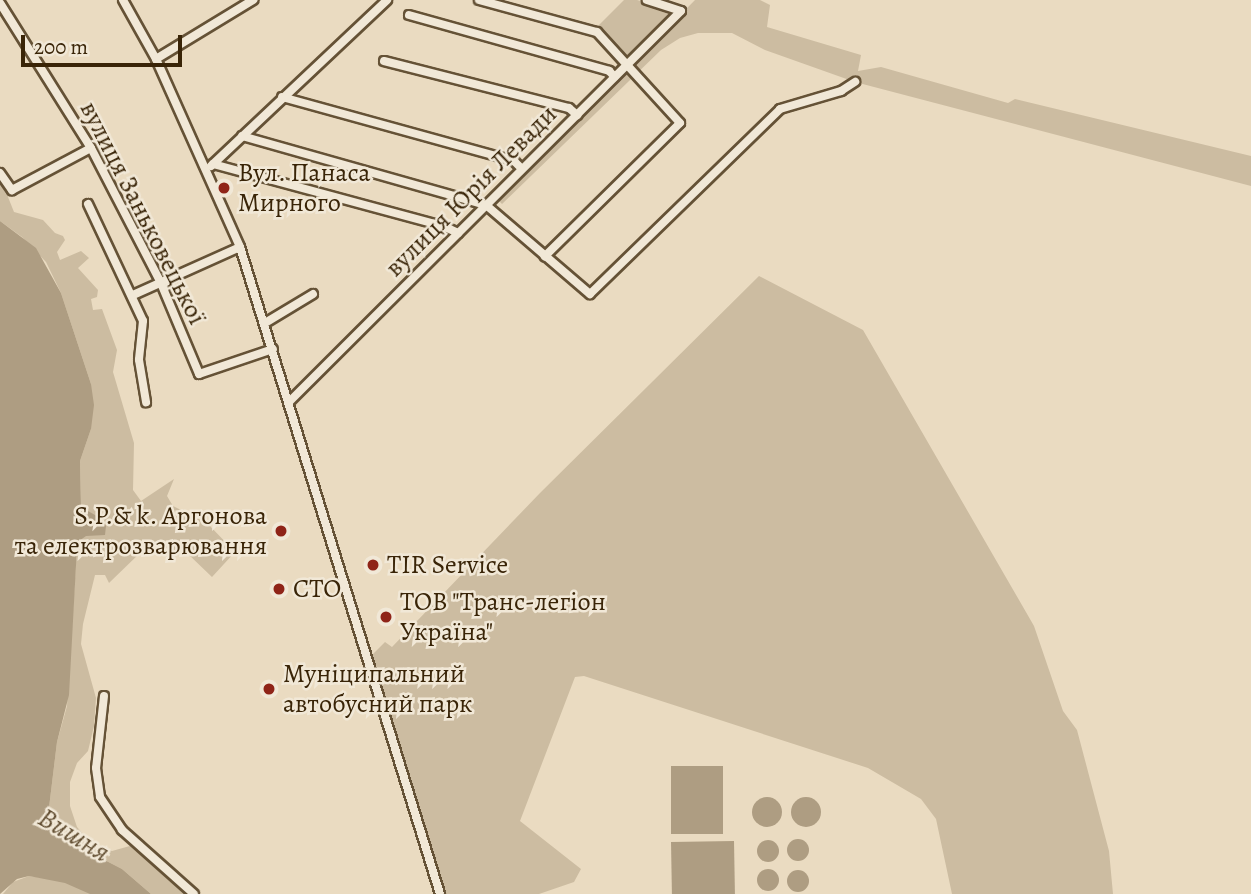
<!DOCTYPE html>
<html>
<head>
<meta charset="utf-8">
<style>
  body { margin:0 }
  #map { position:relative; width:1251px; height:894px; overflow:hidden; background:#eadbc1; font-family:Alegreya,serif }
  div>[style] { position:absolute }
  .green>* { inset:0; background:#ccbca1 }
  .water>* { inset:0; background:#ae9d82; transform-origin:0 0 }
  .round { border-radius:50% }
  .roads { filter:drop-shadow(2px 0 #655236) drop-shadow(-2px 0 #655236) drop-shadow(0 2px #655236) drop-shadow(0 -2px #655236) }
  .minor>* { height:8px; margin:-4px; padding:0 4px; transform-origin:4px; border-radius:4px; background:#f1e8d7 }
  .dots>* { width:19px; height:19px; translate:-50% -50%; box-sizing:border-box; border:4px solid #f1e8d7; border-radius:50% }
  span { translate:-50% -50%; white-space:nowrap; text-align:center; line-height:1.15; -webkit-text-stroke:5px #f1e8d7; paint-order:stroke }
  .poi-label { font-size:26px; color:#392407 }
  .left { translate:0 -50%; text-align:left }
  .right { translate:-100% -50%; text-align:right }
  .street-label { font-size:26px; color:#392407 }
  .water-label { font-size:28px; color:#624e32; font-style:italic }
  .scale { position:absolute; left:21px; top:35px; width:161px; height:32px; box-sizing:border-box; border:4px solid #392407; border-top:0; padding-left:9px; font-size:21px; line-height:24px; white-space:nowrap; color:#392407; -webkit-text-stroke:5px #f1e8d7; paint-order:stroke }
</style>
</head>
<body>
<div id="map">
  <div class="green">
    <div style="clip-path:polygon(624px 0,637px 0,664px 8px,669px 14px,668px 20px,628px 61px,596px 28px)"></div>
    <div style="clip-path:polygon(695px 0,760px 0,770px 5px,767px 27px,861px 55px,858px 71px,881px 67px,1008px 103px,1015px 99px,1251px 156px,1251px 186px,855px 82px,765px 50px,732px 33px,698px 33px,680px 38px,661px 50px,502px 204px,498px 200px)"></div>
    <div style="clip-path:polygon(0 177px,14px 212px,43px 220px,55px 233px,63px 236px,65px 240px,57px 252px,60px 260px,81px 251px,89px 258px,78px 268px,98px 290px,97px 297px,91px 299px,93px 310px,102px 309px,117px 350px,113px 372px,134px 443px,133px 490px,141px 501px,174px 479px,167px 496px,173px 506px,207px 523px,235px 552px,212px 577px,188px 554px,142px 551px,109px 583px,105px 575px,95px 575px,83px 624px,81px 644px,96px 698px,94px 726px,88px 751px,77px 763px,70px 782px,70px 806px,77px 827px,94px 846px,112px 851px,137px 844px,194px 894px,151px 894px,122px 869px,62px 838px,48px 816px,57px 742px,67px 706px,77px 547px,94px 515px,81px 507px,80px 461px,91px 429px,91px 384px,61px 293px,46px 262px,22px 237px,0 221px)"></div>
    <div style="clip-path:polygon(759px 276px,863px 330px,1034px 626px,1063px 711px,1077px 730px,1109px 851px,1113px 894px,952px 894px,936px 819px,921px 799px,868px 768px,584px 676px,575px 677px,520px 821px,581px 869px,574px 882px,539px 894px,443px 894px,372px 655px,385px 642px,392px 647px,540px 493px)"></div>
    <div style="clip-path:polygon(29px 876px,44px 878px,130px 894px,3px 894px,13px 882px)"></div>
  </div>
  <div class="water">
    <div style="clip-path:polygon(0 221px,36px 248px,61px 293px,91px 384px,94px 405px,91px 429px,80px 461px,81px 507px,102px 519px,106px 526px,105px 535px,86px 536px,79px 541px,77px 547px,69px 695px,57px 742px,48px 816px,62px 838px,122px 869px,151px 894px,90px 894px,65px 883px,29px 876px,17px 879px,0 894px)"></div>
    <div style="left:723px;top:766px;width:68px;height:52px;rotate:90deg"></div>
    <div class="round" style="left:791px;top:797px;width:30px;height:30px"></div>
    <div class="round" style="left:752px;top:797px;width:30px;height:30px"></div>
    <div class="round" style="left:787px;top:839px;width:22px;height:22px"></div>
    <div class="round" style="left:757px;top:840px;width:22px;height:22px"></div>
    <div style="left:734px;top:841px;width:53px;height:63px;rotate:89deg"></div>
    <div class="round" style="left:757px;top:869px;width:22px;height:22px"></div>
    <div class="round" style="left:787px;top:870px;width:22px;height:22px"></div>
  </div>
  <div class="roads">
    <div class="minor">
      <div style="left:123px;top:0;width:68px;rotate:60.8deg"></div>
      <div style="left:156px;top:59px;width:206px;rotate:65.9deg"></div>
      <div style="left:240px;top:247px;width:677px;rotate:72.82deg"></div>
      <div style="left:479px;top:0;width:122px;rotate:15.2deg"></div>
      <div style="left:597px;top:32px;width:123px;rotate:47.6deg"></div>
      <div style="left:680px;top:123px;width:190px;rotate:135.4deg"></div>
      <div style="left:0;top:3px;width:171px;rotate:57.9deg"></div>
      <div style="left:91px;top:148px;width:150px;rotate:62.6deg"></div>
      <div style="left:160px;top:281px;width:101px;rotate:67.2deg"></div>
      <div style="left:199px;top:374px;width:78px;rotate:-18.7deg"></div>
      <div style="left:409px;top:15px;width:208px;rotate:15.6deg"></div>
      <div style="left:609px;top:71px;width:8px;rotate:45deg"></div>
      <div style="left:156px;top:59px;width:114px;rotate:-31.3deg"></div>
      <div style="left:384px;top:61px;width:191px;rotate:14.3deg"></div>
      <div style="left:569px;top:108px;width:11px;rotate:41deg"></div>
      <div style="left:282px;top:97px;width:241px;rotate:15.4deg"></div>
      <div style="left:514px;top:161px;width:11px;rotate:45deg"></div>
      <div style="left:242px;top:136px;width:254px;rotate:15.8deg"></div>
      <div style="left:486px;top:205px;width:137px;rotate:40.6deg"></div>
      <div style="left:590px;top:294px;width:265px;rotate:-44.2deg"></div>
      <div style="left:780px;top:109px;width:64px;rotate:-16.4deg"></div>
      <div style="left:841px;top:91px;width:17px;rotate:-33deg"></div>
      <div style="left:213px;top:164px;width:238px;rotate:15.1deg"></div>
      <div style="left:443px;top:226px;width:17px;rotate:25deg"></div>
      <div style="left:211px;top:166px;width:242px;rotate:-43.3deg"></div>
      <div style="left:0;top:173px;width:21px;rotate:55deg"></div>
      <div style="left:12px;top:190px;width:89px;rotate:-28deg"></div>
      <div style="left:88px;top:204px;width:129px;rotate:64.8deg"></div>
      <div style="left:143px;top:321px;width:39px;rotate:96deg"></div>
      <div style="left:139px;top:360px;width:43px;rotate:80.5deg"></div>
      <div style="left:133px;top:295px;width:117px;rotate:-24.2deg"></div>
      <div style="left:265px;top:323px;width:56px;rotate:-31.1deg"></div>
      <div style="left:290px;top:401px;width:552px;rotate:-44.93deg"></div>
      <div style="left:681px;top:11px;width:36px;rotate:-162deg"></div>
      <div style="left:104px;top:696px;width:72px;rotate:96.3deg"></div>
      <div style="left:96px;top:768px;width:29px;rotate:82deg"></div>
      <div style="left:100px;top:797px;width:40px;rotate:56deg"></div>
      <div style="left:122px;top:830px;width:96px;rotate:41.6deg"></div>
    </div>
  </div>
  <div class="dots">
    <div style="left:224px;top:188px;background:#8f2418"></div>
    <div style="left:281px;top:531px;background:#8f2418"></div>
    <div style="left:373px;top:565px;background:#8f2418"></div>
    <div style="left:279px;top:589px;background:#8f2418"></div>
    <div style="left:386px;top:617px;background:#8f2418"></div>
    <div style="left:269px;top:689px;background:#8f2418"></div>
  </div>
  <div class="poi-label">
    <span class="left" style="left:238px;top:188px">Вул. Панаса<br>Мирного</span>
    <span class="right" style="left:267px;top:531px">S.P.&amp; k. Аргонова<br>та електрозварювання</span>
    <span class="left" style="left:387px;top:565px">TIR Service</span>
    <span class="left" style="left:293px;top:589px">СТО</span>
    <span class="left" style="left:400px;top:617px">ТОВ "Транс-легіон<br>Україна"</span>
    <span class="left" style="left:283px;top:689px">Муніципальний<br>автобусний парк</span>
  </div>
  <div class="street-label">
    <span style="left:471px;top:191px;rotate:-45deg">вулиця Юрія Левади</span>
    <span style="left:143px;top:213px;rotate:63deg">вулиця Заньковецької</span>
  </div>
  <div class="water-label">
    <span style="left:74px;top:835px;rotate:31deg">Вишня</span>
  </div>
  <div class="scale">200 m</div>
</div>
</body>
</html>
